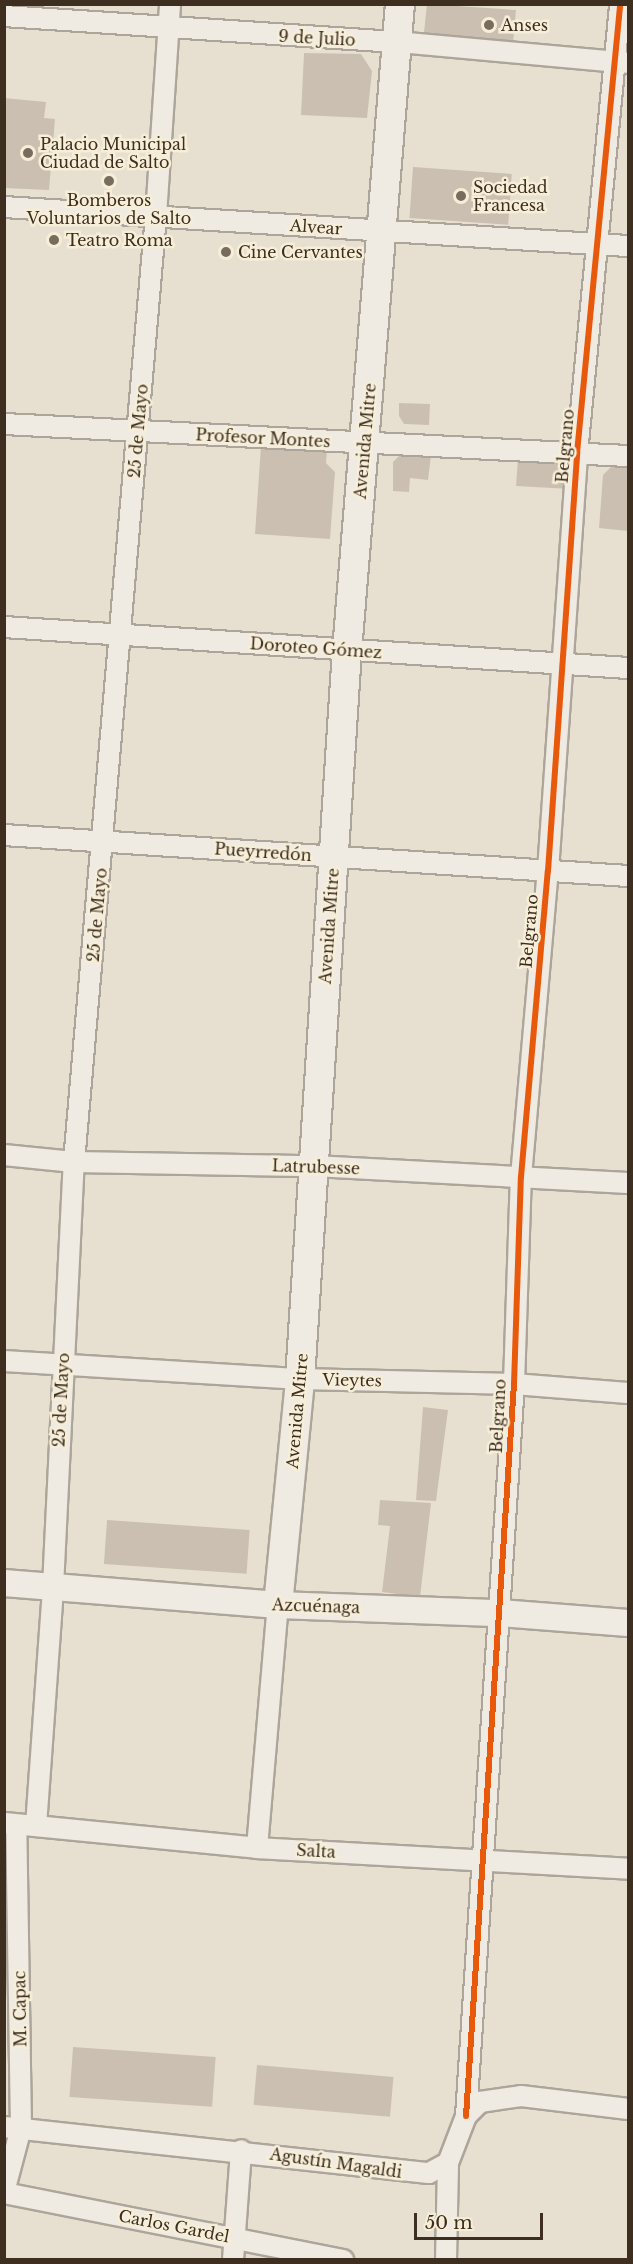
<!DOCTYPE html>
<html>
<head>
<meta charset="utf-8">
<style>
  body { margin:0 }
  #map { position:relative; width:633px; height:2264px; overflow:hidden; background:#e7e0d1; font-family:"Libre Baskerville",serif }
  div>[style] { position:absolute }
  .building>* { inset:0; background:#cbbfb2; transform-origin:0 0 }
  .roads { filter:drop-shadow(2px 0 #ada599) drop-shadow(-2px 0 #ada599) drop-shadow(0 2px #ada599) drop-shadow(0 -2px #ada599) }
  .minor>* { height:20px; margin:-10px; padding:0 10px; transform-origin:10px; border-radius:10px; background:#efebe3 }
  .tertiary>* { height:26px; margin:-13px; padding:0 13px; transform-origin:13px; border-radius:13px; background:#efebe3 }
  .secondary>* { height:28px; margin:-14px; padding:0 14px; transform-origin:14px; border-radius:14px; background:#efebe3 }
  .cycleway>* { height:6px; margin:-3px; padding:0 3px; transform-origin:3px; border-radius:3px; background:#e8590c }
  .dots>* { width:16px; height:16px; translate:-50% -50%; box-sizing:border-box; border:3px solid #f7eed8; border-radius:50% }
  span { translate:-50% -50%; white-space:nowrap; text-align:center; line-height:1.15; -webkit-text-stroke:5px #f7eed8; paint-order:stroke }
  .poi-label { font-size:16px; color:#3d2e20 }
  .left { translate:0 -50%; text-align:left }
  .street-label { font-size:16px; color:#3d2e20 }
  .frame { position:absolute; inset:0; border:6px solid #3d2e20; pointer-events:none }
  .scale { position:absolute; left:414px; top:2213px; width:129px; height:27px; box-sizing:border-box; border:3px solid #3d2e20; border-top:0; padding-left:8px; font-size:18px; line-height:21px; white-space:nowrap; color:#3d2e20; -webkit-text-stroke:4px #f7eed8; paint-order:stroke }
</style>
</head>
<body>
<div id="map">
  <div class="building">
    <div style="clip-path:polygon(427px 4px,516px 10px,513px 44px,430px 37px,424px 32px)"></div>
    <div style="clip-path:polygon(304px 53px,361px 54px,372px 71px,367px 118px,301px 115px)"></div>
    <div style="clip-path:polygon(4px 98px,46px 102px,44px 118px,55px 119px,49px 190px,4px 188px)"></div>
    <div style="left:413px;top:167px;width:99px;height:51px;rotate:4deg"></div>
    <div style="clip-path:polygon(399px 403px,430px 404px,429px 425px,404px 424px,399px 416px)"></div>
    <div style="clip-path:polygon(261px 446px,327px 450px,326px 463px,335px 472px,330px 539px,255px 534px)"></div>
    <div style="clip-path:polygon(402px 453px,431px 455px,428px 480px,410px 478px,409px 492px,393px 491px,393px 462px)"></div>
    <div style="clip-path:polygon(518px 458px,564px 461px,571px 467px,570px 489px,516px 486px)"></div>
    <div style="clip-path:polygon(612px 466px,628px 467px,628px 531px,599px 528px,603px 475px)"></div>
    <div style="clip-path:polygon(423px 1407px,448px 1410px,436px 1501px,416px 1500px)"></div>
    <div style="clip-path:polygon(380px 1500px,431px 1503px,420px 1597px,382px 1592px,390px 1526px,378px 1525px)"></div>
    <div style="left:107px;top:1520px;width:143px;height:44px;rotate:4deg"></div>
    <div style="left:73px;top:2047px;width:143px;height:50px;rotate:4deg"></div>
    <div style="left:257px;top:2065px;width:137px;height:40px;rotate:5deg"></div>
  </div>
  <div class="roads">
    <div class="minor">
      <div style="left:4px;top:16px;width:395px;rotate:3.8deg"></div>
      <div style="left:398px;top:42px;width:231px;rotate:5.2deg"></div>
      <div style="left:4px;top:207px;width:625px;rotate:3.58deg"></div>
      <div style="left:4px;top:424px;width:625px;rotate:2.94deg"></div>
      <div style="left:4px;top:627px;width:625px;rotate:3.76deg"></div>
      <div style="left:4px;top:835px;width:625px;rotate:3.76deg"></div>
      <div style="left:4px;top:1155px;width:70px;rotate:5.7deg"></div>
      <div style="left:74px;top:1162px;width:240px;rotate:1deg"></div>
      <div style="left:314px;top:1166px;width:314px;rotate:3.1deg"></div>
      <div style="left:4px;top:1361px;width:297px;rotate:3.5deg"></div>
      <div style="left:300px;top:1379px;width:214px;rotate:1.3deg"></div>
      <div style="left:514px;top:1384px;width:114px;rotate:4.5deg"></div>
      <div style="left:4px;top:1823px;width:254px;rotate:5.6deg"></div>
      <div style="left:257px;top:1848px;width:372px;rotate:3.2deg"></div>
      <div style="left:36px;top:1826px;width:240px;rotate:-85.9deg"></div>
      <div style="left:53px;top:1587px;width:426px;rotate:-87.2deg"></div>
      <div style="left:74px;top:1162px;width:950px;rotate:-85.05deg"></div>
      <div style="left:156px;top:216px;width:212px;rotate:-86.2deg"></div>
      <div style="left:257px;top:1848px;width:244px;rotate:-85.1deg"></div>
      <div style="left:466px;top:2116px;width:734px;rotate:-86.25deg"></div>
      <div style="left:514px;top:1384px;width:207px;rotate:-88.1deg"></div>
      <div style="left:521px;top:1177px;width:307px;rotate:-85deg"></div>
      <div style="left:548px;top:871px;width:419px;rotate:-86deg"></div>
      <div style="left:577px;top:453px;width:451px;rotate:-84.5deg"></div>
      <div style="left:4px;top:2127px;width:427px;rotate:6.2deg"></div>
      <div style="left:429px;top:2173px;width:21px;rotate:-28deg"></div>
      <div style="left:448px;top:2163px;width:50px;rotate:-69deg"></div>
      <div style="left:466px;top:2116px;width:20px;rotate:-45deg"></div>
      <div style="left:480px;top:2102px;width:41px;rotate:-8.3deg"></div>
      <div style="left:521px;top:2096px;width:108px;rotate:6.9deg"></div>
      <div style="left:4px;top:2192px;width:66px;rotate:-75.1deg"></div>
      <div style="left:21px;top:2128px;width:303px;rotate:-90.9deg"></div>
      <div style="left:4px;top:2193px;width:346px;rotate:11.2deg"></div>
      <div style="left:233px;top:2260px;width:110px;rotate:-85.8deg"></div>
      <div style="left:446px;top:2260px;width:97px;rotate:-88.8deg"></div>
    </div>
    <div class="tertiary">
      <div style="left:4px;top:1583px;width:275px;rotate:4.6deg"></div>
      <div style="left:278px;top:1605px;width:222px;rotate:2.1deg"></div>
      <div style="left:500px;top:1613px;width:128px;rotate:4.5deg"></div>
    </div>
    <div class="secondary">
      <div style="left:278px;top:1605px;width:227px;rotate:-84.4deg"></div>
      <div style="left:300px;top:1379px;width:730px;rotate:-86.31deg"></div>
      <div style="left:347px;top:651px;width:649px;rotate:-85.32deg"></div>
    </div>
  </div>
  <div class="cycleway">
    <div style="left:466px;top:2116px;width:734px;rotate:-86.25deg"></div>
    <div style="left:514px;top:1384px;width:207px;rotate:-88.1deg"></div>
    <div style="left:521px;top:1177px;width:307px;rotate:-85deg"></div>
    <div style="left:548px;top:871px;width:419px;rotate:-86deg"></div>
    <div style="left:577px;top:453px;width:451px;rotate:-84.5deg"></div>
  </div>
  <div class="dots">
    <div style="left:489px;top:25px;background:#786c5e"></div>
    <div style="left:28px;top:153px;background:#786c5e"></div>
    <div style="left:109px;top:181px;background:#786c5e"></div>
    <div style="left:461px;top:196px;background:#786c5e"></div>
    <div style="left:54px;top:240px;background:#786c5e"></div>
    <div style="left:226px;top:252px;background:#786c5e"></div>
  </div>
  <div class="poi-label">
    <span class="left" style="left:501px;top:25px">Anses</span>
    <span class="left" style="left:40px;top:153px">Palacio Municipal<br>Ciudad de Salto</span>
    <span class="left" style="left:473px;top:196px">Sociedad<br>Francesa</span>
    <span style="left:109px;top:209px">Bomberos<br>Voluntarios de Salto</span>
    <span class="left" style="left:66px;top:240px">Teatro Roma</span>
    <span class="left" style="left:238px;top:252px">Cine Cervantes</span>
  </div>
  <div class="street-label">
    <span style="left:317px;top:38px;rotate:3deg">9 de Julio</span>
    <span style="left:316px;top:227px;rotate:4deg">Alvear</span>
    <span style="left:138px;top:431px;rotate:-85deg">25 de Mayo</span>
    <span style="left:263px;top:438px;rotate:3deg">Profesor Montes</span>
    <span style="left:365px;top:441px;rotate:-85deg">Avenida Mitre</span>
    <span style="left:565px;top:446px;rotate:-85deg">Belgrano</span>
    <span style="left:316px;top:648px;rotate:4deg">Doroteo Gómez</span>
    <span style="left:263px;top:852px;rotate:4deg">Pueyrredón</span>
    <span style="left:97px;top:915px;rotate:-85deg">25 de Mayo</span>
    <span style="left:329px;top:926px;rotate:-86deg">Avenida Mitre</span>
    <span style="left:529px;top:931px;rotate:-85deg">Belgrano</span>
    <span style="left:316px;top:1167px;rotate:2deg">Latrubesse</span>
    <span style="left:352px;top:1380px;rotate:1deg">Vieytes</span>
    <span style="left:61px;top:1400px;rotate:-87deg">25 de Mayo</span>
    <span style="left:297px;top:1411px;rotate:-85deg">Avenida Mitre</span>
    <span style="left:498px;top:1416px;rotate:-87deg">Belgrano</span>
    <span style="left:316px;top:1606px;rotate:2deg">Azcuénaga</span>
    <span style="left:316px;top:1851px;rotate:3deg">Salta</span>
    <span style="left:20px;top:2009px;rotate:-91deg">M. Capac</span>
    <span style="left:336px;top:2163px;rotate:8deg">Agustín Magaldi</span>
    <span style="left:174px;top:2226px;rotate:11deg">Carlos Gardel</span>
  </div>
  <div class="frame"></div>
  <div class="scale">50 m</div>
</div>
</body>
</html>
